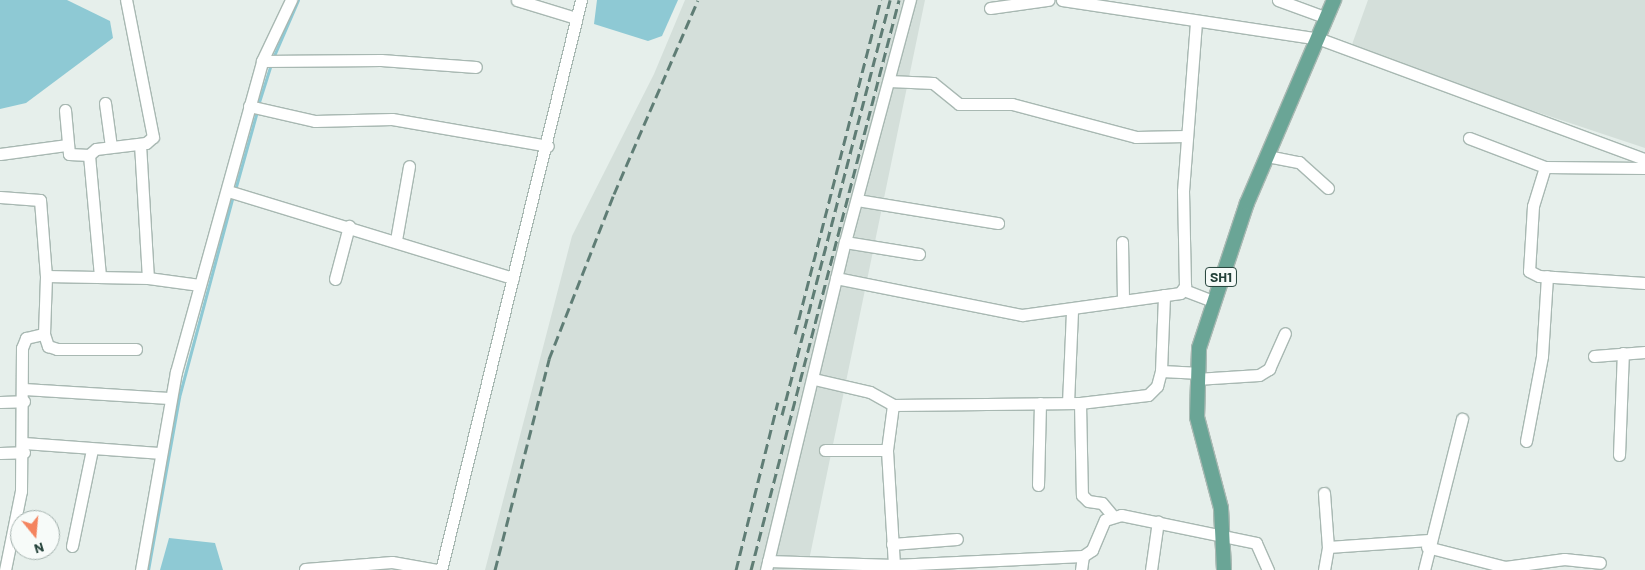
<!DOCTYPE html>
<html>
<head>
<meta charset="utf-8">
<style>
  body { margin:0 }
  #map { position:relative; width:1645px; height:570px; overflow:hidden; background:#e6efeb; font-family:Barlow,sans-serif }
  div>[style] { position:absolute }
  .built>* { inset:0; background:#d4dfda }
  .water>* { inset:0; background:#8ec9d4 }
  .stream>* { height:3px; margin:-1.5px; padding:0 1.5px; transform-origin:1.5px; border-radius:1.5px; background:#8ec9d4 }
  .roads { filter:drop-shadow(1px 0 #a8b8b2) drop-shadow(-1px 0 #a8b8b2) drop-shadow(0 1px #a8b8b2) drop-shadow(0 -1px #a8b8b2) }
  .minor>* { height:11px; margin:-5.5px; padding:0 5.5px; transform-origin:5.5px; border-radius:5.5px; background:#fff }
  .major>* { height:14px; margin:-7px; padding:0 7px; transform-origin:7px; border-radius:7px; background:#6aa596 }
  .rail>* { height:3px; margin-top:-1.5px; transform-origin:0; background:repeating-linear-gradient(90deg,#5f7d75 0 10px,transparent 0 15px) }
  span { translate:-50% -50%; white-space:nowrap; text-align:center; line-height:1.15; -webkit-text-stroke:5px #f7fbf9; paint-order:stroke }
  .shield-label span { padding:1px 4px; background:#f7fbf9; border:1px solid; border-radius:4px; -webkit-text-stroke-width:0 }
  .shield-label { font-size:14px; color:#24423a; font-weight:700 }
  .north { position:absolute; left:10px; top:510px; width:50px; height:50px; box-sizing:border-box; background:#f7fbf9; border:1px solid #a3b1ad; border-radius:50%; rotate:163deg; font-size:14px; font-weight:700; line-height:20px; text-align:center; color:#24423a }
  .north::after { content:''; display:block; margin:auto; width:18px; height:22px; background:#f4845f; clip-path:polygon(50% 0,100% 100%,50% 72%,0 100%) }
</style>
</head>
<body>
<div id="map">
  <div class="built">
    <div style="clip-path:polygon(685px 0,925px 0,807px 570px,485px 570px,572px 236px,654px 74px)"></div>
    <div style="clip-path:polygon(1368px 0,1645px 0,1645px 148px,1350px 50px)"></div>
  </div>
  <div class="water">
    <div style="clip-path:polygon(0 0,67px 0,110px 21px,113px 38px,26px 103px,0 109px)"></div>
    <div style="clip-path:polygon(597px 0,678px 0,662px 36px,648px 41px,594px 24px)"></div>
    <div style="clip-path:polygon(169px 538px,215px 543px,223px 570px,160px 570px)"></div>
  </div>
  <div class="stream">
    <div style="left:273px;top:58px;width:63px;rotate:-66.7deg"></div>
    <div style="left:258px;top:105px;width:43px;rotate:-72.4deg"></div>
    <div style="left:235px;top:190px;width:82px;rotate:-74.4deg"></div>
    <div style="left:148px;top:570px;width:176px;rotate:-79.8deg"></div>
    <div style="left:179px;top:397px;width:208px;rotate:-75deg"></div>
  </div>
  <div class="roads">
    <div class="minor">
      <div style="left:517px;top:0;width:62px;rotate:17deg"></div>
      <div style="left:1062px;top:0;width:261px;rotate:8.6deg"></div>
      <div style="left:1320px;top:39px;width:346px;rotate:20.3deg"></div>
      <div style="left:1278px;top:0;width:52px;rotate:20.2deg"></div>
      <div style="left:990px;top:8px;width:59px;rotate:-7.9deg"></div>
      <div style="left:262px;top:61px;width:119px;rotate:-0.5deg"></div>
      <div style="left:381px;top:60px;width:95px;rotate:4.2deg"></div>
      <div style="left:889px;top:81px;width:44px;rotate:2.6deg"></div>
      <div style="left:933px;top:83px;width:33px;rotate:39deg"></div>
      <div style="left:959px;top:104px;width:53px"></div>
      <div style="left:1012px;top:104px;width:128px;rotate:14.9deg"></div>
      <div style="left:1136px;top:137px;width:50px;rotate:-1.1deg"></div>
      <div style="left:105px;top:103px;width:44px;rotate:82.2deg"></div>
      <div style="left:249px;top:106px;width:68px;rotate:12.8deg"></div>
      <div style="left:315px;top:121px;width:77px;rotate:-1.5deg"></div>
      <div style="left:392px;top:119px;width:158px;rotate:9.8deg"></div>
      <div style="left:65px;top:110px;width:44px;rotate:84.8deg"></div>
      <div style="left:69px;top:154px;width:20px;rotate:3deg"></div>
      <div style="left:1469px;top:138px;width:81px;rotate:20.9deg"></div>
      <div style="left:1545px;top:167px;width:100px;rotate:0.6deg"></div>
      <div style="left:140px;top:144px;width:134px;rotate:86.6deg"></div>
      <div style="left:0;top:154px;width:68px;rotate:-7.7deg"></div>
      <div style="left:1267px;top:156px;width:33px;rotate:11deg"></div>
      <div style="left:1299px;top:162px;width:39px;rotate:42deg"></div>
      <div style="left:1545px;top:167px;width:41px;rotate:107.1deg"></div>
      <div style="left:1533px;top:206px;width:65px;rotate:93.5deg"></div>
      <div style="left:1529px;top:271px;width:11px;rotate:27deg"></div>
      <div style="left:1539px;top:276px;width:106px;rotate:3.8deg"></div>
      <div style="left:228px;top:191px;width:298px;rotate:17deg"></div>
      <div style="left:0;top:197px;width:40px;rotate:4.3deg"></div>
      <div style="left:40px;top:200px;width:76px;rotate:85.5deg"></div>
      <div style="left:46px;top:276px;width:102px;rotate:1.1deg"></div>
      <div style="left:148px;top:278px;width:52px;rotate:7.7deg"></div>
      <div style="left:857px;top:200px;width:143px;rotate:9.3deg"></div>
      <div style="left:396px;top:240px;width:75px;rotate:-80deg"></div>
      <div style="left:845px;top:242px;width:75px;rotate:9.2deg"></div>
      <div style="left:1122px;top:242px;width:59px;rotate:89deg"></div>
      <div style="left:100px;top:276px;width:121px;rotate:-95.2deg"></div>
      <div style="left:89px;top:155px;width:9px;rotate:-41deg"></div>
      <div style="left:96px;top:149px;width:50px;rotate:-6.8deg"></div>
      <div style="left:146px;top:143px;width:9px;rotate:-41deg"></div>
      <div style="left:153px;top:137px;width:140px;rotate:-101.1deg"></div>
      <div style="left:836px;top:278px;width:190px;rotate:11.3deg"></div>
      <div style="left:1022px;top:315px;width:160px;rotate:-7.9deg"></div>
      <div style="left:1180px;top:293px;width:9px;rotate:-54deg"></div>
      <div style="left:1185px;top:286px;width:95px;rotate:-91.2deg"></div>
      <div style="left:1183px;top:191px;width:169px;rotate:-85.6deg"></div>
      <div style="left:335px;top:279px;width:55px;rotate:-75.2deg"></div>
      <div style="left:1184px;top:290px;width:31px;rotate:21deg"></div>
      <div style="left:44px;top:334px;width:13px;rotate:72deg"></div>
      <div style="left:48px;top:346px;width:9px;rotate:18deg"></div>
      <div style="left:57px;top:349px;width:79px"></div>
      <div style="left:1594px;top:356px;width:51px;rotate:-4.5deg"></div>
      <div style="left:1161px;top:371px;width:35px;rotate:3deg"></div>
      <div style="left:814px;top:379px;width:57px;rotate:13.1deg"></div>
      <div style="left:870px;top:392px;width:26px;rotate:29deg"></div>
      <div style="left:1196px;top:379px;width:63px;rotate:-3.6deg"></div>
      <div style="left:1259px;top:375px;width:12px;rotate:-31deg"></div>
      <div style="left:1269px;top:369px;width:39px;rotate:-66deg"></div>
      <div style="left:24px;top:389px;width:145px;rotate:3.6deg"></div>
      <div style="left:0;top:402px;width:24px;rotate:-2deg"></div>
      <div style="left:1068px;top:403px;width:91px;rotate:-87.5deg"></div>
      <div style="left:1080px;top:403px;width:92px;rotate:88.8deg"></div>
      <div style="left:1082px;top:495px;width:8px;rotate:45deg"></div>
      <div style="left:1088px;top:501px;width:14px;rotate:8deg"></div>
      <div style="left:1102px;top:503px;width:16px;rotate:50deg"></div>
      <div style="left:1526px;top:441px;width:86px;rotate:-79.3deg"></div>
      <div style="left:1542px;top:356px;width:80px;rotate:-86.4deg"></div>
      <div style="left:24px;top:443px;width:135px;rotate:4.2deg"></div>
      <div style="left:825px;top:450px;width:62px"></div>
      <div style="left:0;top:453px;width:24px;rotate:-2deg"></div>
      <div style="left:1619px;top:455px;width:102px;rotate:-87.8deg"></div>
      <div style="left:1038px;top:485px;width:82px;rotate:-88.6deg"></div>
      <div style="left:1324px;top:493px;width:54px;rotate:85.8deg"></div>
      <div style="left:892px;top:544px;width:65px;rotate:-4.4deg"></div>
      <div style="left:72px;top:546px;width:99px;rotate:-78.3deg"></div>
      <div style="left:1427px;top:547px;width:81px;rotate:14.4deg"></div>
      <div style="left:1505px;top:567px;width:60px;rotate:-7.7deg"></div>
      <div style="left:1564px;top:559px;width:36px;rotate:6deg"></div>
      <div style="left:768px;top:561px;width:126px;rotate:1.8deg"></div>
      <div style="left:894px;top:565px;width:189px;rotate:-2.7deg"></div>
      <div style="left:1083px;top:556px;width:11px;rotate:-34deg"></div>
      <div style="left:1092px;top:550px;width:33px;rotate:-67deg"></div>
      <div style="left:1105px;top:520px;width:17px;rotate:-17deg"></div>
      <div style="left:1121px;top:515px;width:138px;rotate:11.7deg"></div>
      <div style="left:1256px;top:543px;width:30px;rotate:66deg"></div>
      <div style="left:894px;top:565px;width:115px;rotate:-93.5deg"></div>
      <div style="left:887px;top:450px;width:45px;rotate:-82.4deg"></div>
      <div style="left:893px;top:405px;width:187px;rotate:-0.6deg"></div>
      <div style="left:1080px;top:403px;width:68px;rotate:-6.7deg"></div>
      <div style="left:1148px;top:395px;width:13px;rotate:-45deg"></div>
      <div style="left:1157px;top:386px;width:16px;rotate:-75deg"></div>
      <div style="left:1161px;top:371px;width:76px;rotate:-87.7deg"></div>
      <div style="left:305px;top:569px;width:87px;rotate:-4.6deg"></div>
      <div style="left:392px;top:562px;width:47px;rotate:9.9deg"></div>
      <div style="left:5px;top:570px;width:81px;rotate:-78.6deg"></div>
      <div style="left:21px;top:491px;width:143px;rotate:-89.6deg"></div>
      <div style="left:22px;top:348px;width:11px;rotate:-68deg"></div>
      <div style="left:26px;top:338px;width:18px;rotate:-13deg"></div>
      <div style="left:44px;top:334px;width:58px;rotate:-88deg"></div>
      <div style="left:141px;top:570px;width:201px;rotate:-80deg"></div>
      <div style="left:176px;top:372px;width:323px;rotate:-74.5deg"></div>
      <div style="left:262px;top:61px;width:68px;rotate:-64.6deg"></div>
      <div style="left:441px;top:570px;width:587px;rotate:-76.2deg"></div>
      <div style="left:766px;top:570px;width:337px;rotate:-76.5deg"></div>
      <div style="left:845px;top:242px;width:251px;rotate:-75deg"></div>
      <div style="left:1081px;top:570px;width:14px;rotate:-82deg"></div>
      <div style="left:1151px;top:570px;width:49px;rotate:-81.9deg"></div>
      <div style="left:1324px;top:570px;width:23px;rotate:-80deg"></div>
      <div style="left:1328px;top:547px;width:101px;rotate:-4deg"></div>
      <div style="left:1424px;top:570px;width:156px;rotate:-75.9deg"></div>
    </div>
    <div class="major">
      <div style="left:1224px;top:570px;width:62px;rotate:-92.8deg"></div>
      <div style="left:1221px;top:508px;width:94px;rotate:-104.8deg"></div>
      <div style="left:1197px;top:417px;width:69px;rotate:-88.3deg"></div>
      <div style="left:1199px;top:348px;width:153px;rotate:-71.7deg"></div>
      <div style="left:1247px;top:203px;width:221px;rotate:-66.8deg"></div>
    </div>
  </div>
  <div class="rail">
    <div style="left:795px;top:334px;width:345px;rotate:-75.6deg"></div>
    <div style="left:782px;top:415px;width:429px;rotate:-75.4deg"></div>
    <div style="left:495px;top:570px;width:218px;rotate:-75.6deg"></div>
    <div style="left:549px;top:359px;width:177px;rotate:-68.5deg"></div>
    <div style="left:614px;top:194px;width:211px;rotate:-66.6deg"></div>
    <div style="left:736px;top:570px;width:173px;rotate:-76deg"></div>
    <div style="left:751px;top:570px;width:589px;rotate:-75.44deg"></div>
  </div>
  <div class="shield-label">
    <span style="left:1221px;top:277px">SH1</span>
  </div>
  <div class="north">N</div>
</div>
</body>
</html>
